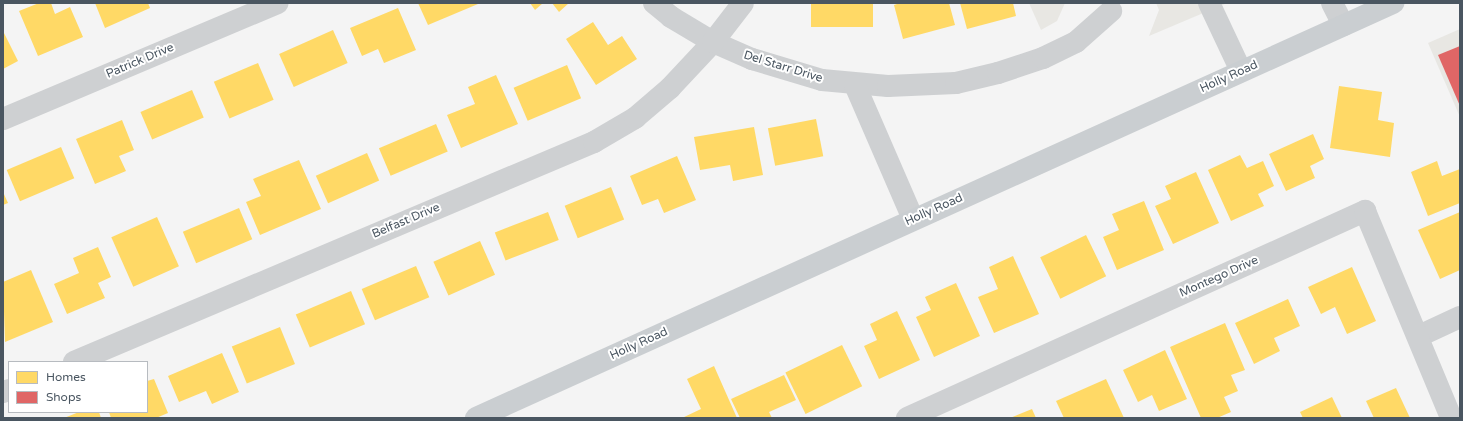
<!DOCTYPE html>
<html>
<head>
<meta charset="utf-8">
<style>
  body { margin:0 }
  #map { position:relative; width:1463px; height:421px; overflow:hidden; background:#f4f4f4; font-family:"Varela Round",sans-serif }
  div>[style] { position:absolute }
  .commercial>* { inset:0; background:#e8e7e3 }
  .homes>* { inset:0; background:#ffd966; transform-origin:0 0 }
  .shops>* { inset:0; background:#e06666 }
  .minor>* { height:22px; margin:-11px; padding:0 11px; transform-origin:11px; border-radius:11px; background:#ced0d2 }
  .major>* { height:22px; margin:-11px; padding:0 11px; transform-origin:11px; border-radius:11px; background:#caced1 }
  span { translate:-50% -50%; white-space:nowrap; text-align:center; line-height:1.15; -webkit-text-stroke:4px #fff; paint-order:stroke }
  .street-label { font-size:12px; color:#4a5661 }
  .frame { position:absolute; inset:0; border:4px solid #4a5661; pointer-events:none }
  .legend { position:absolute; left:8px; top:361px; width:140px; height:52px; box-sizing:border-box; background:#fff; border:1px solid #b7bbc0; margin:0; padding:5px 7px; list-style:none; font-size:12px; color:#4a5661 }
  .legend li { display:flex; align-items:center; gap:8px; height:20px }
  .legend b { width:20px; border:1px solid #b7bbc0 }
</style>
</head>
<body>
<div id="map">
  <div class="commercial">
    <div style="clip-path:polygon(1029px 3px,1065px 3px,1057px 21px,1041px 30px)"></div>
    <div style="clip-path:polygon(1156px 3px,1227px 3px,1149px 36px,1159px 10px)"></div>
    <div style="clip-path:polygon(1460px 29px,1460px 117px,1428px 43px)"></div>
  </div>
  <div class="homes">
    <div style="clip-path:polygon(39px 3px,51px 3px,55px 14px,70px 7px,83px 37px,38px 56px,19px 11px)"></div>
    <div style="clip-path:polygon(95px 3px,148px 3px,150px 8px,105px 28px)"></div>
    <div style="clip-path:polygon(418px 3px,478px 3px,478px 4px,428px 25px)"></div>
    <div style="clip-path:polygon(530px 3px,543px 3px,535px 10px)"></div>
    <div style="clip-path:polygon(552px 3px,569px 3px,559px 12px)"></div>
    <div style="left:811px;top:3px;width:62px;height:24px"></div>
    <div style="clip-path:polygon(900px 3px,949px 3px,955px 25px,903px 39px,894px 5px)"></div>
    <div style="clip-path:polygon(960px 3px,1013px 3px,1016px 16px,967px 29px)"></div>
    <div style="clip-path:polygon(398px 8px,416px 50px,384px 63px,378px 49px,362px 56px,350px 28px)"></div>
    <div style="clip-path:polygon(593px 22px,608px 45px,622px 36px,637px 59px,596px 85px,566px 39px)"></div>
    <div style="left:333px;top:30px;width:36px;height:59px;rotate:66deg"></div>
    <div style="clip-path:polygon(3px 31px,18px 61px,3px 69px)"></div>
    <div style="left:258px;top:63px;width:40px;height:48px;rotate:67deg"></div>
    <div style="left:567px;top:65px;width:36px;height:58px;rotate:67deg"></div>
    <div style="clip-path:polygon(496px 75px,518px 124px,461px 148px,447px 115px,475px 104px,468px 87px)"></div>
    <div style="clip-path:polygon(1339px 86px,1382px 92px,1378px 120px,1394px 123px,1390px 157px,1330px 148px)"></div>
    <div style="left:192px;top:90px;width:30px;height:56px;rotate:67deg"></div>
    <div style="left:816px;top:119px;width:38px;height:49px;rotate:79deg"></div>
    <div style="clip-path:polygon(122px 120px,134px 150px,119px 156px,126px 171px,95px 184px,76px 139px)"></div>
    <div style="left:436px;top:124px;width:30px;height:62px;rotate:67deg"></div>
    <div style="clip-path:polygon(754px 127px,763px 175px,733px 181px,730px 165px,700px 170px,694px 137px)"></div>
    <div style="clip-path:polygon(1313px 134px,1324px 159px,1310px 166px,1315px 178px,1286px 191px,1269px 154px)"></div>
    <div style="left:61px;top:147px;width:34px;height:59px;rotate:67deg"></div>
    <div style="left:367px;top:153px;width:30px;height:56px;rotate:66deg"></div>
    <div style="clip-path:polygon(1240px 155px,1247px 168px,1263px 161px,1274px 186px,1258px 194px,1264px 206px,1231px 221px,1208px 170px)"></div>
    <div style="clip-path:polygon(677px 156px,696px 200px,664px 213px,658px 199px,642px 205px,630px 176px)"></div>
    <div style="clip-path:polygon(299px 160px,321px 209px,260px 235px,246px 202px,261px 196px,253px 179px)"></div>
    <div style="clip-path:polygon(1437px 161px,1442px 176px,1460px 169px,1460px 203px,1428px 216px,1411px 172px)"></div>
    <div style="clip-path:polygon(1196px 172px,1219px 223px,1173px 244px,1155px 206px,1171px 199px,1165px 186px)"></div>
    <div style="left:611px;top:187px;width:35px;height:50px;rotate:68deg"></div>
    <div style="clip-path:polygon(3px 192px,8px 203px,3px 205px)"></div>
    <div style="clip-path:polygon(1144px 201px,1164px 250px,1117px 270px,1103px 237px,1119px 230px,1112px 214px)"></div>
    <div style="left:239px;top:208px;width:34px;height:61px;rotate:67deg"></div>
    <div style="left:548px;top:212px;width:30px;height:57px;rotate:69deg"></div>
    <div style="clip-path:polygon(1460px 212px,1460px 270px,1440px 279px,1418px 230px)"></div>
    <div style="left:157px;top:217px;width:54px;height:50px;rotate:66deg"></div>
    <div style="left:1086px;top:235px;width:46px;height:51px;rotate:64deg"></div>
    <div style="left:480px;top:241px;width:37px;height:51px;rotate:66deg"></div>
    <div style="clip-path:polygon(98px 247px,111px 277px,98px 283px,105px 298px,67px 314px,54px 284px,79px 273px,73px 258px)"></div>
    <div style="clip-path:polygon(1013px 256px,1039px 314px,994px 333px,978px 297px,998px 289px,989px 267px)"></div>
    <div style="left:416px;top:266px;width:34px;height:59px;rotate:67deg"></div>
    <div style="clip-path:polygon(1352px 267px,1376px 321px,1347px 334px,1335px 307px,1321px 314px,1308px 287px)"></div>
    <div style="clip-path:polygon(31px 270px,53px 322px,5px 342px,3px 282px)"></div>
    <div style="clip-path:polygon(956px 283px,980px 336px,934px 357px,916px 317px,931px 310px,925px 297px)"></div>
    <div style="left:351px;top:291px;width:36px;height:60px;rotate:67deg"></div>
    <div style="clip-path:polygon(1288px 299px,1300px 326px,1274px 338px,1280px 351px,1254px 364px,1235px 323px)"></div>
    <div style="clip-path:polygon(897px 311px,920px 360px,879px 379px,864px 346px,877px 340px,870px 324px)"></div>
    <div style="clip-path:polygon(1225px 323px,1245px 370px,1231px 375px,1238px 391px,1224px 397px,1231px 412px,1217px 418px,1201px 418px,1170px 347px)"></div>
    <div style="left:280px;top:327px;width:40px;height:52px;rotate:68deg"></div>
    <div style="left:842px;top:345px;width:46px;height:63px;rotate:64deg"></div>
    <div style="clip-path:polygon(1165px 350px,1187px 399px,1159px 411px,1152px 395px,1138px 402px,1123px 370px)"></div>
    <div style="clip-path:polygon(222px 353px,239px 392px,212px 404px,206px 391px,179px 402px,168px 376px)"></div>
    <div style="clip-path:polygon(714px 366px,737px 418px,682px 418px,701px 409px,687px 379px)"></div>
    <div style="clip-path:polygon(784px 375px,796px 400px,769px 412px,772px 418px,740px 418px,731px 399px)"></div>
    <div style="clip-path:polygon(154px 379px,168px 413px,156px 418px,111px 418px,109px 412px,147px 412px,147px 381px)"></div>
    <div style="clip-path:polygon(1106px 379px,1124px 418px,1064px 418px,1056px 401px)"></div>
    <div style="clip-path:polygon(1396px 388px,1410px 418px,1374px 418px,1366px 401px)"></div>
    <div style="clip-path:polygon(1332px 397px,1342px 418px,1303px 418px,1300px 412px)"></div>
    <div style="clip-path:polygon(1032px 409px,1036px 418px,1010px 418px)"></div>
    <div style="clip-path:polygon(79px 412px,99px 412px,101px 418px,64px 418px)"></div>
  </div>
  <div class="shops">
    <div style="clip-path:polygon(1460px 46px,1460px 106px,1438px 55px)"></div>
  </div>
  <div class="minor">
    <div style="left:654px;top:3px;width:22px;rotate:39deg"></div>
    <div style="left:671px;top:17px;width:49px;rotate:30.8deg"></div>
    <div style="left:713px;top:42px;width:43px;rotate:23.6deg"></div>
    <div style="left:752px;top:59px;width:73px;rotate:16.7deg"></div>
    <div style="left:822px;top:80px;width:66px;rotate:5.2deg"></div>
    <div style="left:888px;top:86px;width:68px;rotate:-2.5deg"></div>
    <div style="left:956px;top:83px;width:43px;rotate:-13.4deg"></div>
    <div style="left:998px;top:73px;width:47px;rotate:-18.4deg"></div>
    <div style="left:1043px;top:58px;width:37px;rotate:-26deg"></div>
    <div style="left:1076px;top:42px;width:47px;rotate:-41.5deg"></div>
    <div style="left:1209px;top:3px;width:75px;rotate:64.8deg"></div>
    <div style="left:1332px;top:3px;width:25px;rotate:63deg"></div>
    <div style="left:855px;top:85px;width:146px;rotate:66.6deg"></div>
    <div style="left:3px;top:119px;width:298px;rotate:-22.9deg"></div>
    <div style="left:1419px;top:336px;width:45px;rotate:-24.9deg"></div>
    <div style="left:74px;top:362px;width:565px;rotate:-22.93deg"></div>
    <div style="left:594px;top:142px;width:48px;rotate:-30.3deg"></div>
    <div style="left:635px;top:118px;width:46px;rotate:-40.6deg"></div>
    <div style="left:670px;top:88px;width:63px;rotate:-46.9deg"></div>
    <div style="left:713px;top:42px;width:49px;rotate:-52.4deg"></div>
    <div style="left:3px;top:392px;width:6px;rotate:-18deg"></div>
    <div style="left:907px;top:418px;width:503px;rotate:-24.32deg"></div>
    <div style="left:1365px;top:211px;width:224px;rotate:67.4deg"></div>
  </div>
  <div class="major">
    <div style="left:476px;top:418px;width:1007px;rotate:-24.35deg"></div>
  </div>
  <div class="street-label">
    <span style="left:140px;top:61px;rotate:-23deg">Patrick Drive</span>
    <span style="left:783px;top:67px;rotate:17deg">Del Starr Drive</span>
    <span style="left:1229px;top:77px;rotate:-24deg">Holly Road</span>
    <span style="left:934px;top:210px;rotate:-24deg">Holly Road</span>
    <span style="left:406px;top:221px;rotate:-23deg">Belfast Drive</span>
    <span style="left:1219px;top:277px;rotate:-24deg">Montego Drive</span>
    <span style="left:639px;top:344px;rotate:-24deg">Holly Road</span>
  </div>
  <div class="frame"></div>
  <ul class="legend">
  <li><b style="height:11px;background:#ffd966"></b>Homes</li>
  <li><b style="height:11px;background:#e06666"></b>Shops</li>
  </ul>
</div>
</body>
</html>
